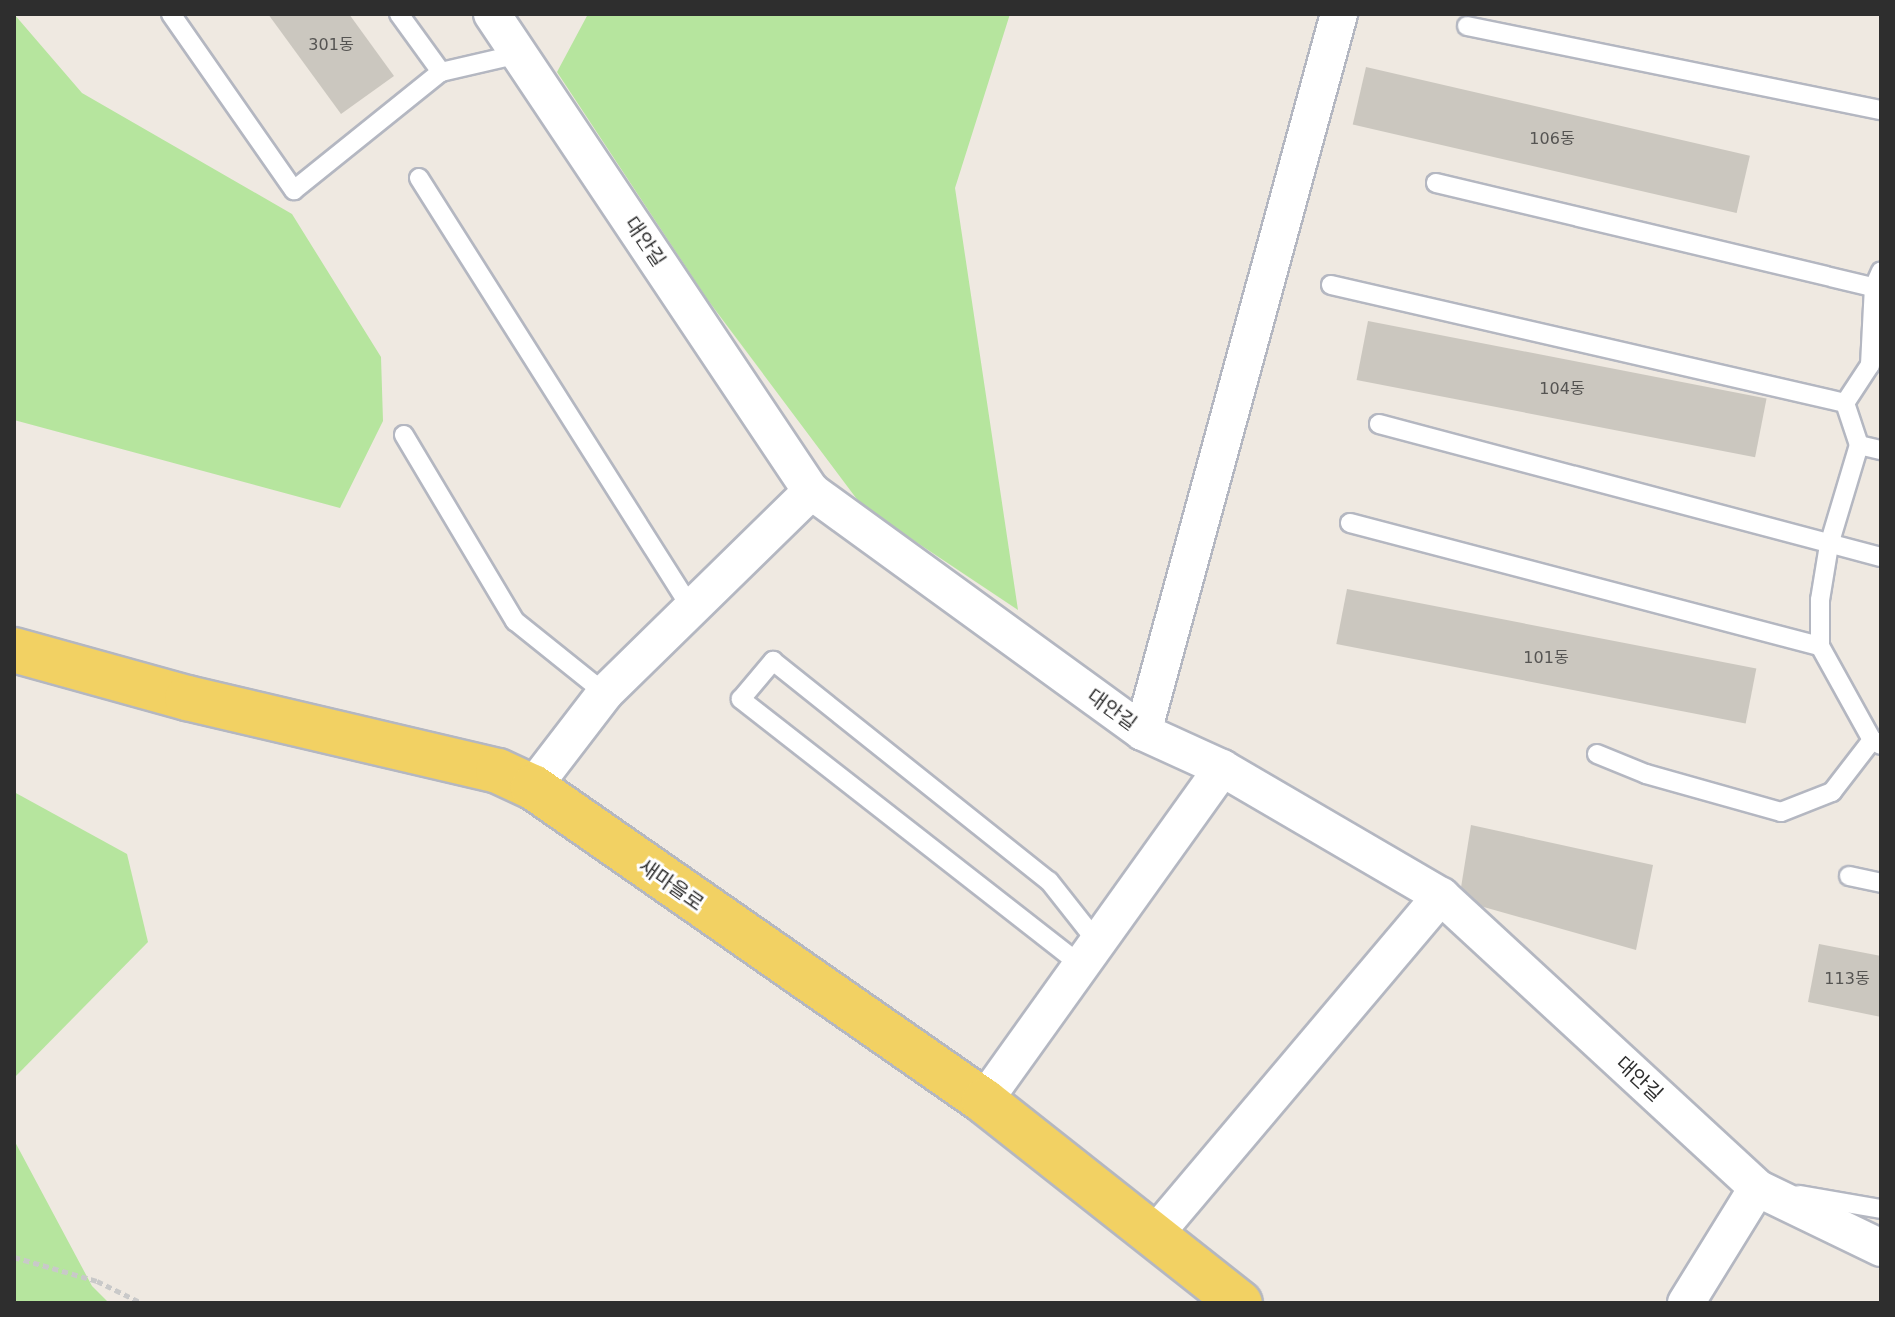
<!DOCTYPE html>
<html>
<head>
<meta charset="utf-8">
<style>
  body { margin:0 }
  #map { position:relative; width:1895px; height:1317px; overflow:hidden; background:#efe9e1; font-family:"DejaVu Sans","Noto Sans KR",sans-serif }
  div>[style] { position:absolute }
  .green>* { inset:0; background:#b6e59e }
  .building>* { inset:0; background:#cbc7bf; transform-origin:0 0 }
  .path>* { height:5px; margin-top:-2.5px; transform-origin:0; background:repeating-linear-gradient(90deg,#c9c9c9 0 6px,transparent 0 10px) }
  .roads { filter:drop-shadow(2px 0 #b4b7c1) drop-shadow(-2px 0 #b4b7c1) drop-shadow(0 2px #b4b7c1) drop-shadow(0 -2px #b4b7c1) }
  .lane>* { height:18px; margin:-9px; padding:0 9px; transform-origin:9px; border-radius:9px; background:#fff }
  .street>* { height:36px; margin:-18px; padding:0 18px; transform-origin:18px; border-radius:18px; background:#fff }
  .primary>* { height:44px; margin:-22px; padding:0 22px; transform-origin:22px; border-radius:22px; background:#f2d163 }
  span { translate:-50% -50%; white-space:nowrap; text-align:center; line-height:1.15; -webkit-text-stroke:6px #fff; paint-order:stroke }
  .number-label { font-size:16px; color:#555452 }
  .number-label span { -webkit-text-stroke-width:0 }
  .street-label { font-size:20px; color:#2e2e2e }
  .frame { position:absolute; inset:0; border:16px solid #2e2e2e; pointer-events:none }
</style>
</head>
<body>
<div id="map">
  <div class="green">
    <div style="clip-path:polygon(14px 14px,82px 93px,292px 214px,381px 357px,383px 421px,340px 508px,14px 420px)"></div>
    <div style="clip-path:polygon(588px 14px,1010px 14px,955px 188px,1018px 610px,862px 506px,707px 299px,557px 72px)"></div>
    <div style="clip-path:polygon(14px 792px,127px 854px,148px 942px,14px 1078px)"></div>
    <div style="clip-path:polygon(14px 1140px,92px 1286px,109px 1303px,14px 1303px)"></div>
  </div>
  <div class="building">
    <div style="clip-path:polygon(268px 14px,349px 14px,394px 76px,341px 114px)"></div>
    <div style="left:1366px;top:67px;width:394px;height:59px;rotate:13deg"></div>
    <div style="left:1368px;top:321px;width:406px;height:60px;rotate:11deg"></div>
    <div style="left:1347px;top:589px;width:417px;height:56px;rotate:11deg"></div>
    <div style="clip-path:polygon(1471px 825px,1653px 865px,1636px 950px,1459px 900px)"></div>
    <div style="clip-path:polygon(1819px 944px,1881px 956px,1881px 1017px,1808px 1002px)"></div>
  </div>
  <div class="path">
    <div style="left:14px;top:1257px;width:86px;rotate:16.1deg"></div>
    <div style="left:97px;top:1281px;width:50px;rotate:26.1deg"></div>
  </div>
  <div class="roads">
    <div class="lane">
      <div style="left:171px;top:14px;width:215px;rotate:55.1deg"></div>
      <div style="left:294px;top:190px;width:189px;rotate:-38.8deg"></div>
      <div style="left:441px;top:72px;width:80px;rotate:-13deg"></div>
      <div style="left:399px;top:14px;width:72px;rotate:54.1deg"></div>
      <div style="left:1467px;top:26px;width:422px;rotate:11.5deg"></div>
      <div style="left:419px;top:178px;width:509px;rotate:57.68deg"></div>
      <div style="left:1436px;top:183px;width:457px;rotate:13.4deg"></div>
      <div style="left:1331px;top:285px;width:527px;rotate:12.93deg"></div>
      <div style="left:1379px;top:424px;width:519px;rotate:14.84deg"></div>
      <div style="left:404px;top:435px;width:217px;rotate:59.2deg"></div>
      <div style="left:515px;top:621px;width:115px;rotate:38.7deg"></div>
      <div style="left:1859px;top:445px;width:23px;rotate:13deg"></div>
      <div style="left:1350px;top:523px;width:486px;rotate:14.7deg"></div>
      <div style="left:1872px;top:740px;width:107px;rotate:-119deg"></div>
      <div style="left:1820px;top:646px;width:46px;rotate:-90deg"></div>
      <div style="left:1820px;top:600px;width:56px;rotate:-80.7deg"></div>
      <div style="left:1829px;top:545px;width:104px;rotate:-73.3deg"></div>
      <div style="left:1859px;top:445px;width:44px;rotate:-108.4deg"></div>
      <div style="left:1845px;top:403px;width:45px;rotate:-56.7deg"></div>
      <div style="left:1870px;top:365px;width:78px;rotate:-87.1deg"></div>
      <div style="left:1874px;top:287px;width:17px;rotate:-66deg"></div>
      <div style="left:1597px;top:754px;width:53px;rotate:22.2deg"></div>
      <div style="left:1646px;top:774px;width:140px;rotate:15.7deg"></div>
      <div style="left:1781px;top:812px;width:55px;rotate:-21.4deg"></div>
      <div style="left:1832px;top:792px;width:66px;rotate:-52.4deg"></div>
      <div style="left:1872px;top:740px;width:10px;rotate:29deg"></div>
      <div style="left:1849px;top:876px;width:33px;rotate:12deg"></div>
      <div style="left:1081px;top:965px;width:432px;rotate:-142deg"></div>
      <div style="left:741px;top:699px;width:50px;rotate:-49.9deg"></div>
      <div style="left:773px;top:661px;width:353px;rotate:38.6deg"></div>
      <div style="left:1049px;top:881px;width:79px;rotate:51.7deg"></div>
      <div style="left:1799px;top:1195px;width:83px;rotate:9.7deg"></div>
    </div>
    <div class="street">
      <div style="left:492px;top:14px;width:574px;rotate:56.23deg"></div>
      <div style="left:811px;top:491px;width:410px;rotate:36deg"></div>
      <div style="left:1143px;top:732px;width:87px;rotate:24.5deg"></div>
      <div style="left:1222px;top:768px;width:254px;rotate:30.3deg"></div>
      <div style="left:1441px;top:896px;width:430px;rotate:42.7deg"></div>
      <div style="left:1757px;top:1188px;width:138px;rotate:25.8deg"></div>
      <div style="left:1143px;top:732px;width:744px;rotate:-74.73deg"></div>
      <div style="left:533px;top:787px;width:118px;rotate:-52.5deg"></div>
      <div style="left:605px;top:693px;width:289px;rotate:-44.4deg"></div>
      <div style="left:984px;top:1101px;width:409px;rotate:-54.4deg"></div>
      <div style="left:1156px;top:1233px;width:441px;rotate:-49.8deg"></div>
      <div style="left:1686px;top:1303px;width:135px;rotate:-58.3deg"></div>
    </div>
    <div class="primary">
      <div style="left:14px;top:650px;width:180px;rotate:15.5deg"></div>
      <div style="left:187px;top:698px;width:319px;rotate:13.2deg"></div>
      <div style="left:498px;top:771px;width:38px;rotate:25deg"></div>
      <div style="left:533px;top:787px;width:550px;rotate:34.85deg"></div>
      <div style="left:984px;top:1101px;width:326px;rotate:38.3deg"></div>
    </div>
  </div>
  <div class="number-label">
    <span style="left:331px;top:45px">301동</span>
    <span style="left:1552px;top:139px">106동</span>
    <span style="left:1562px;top:389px">104동</span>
    <span style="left:1546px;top:658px">101동</span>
    <span style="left:1847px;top:979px">113동</span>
  </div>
  <div class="street-label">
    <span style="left:645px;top:242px;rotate:56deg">대안길</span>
    <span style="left:1112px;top:710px;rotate:36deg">대안길</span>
    <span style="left:671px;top:885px;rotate:35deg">새마을로</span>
    <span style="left:1639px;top:1079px;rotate:43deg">대안길</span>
  </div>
  <div class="frame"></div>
</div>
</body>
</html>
